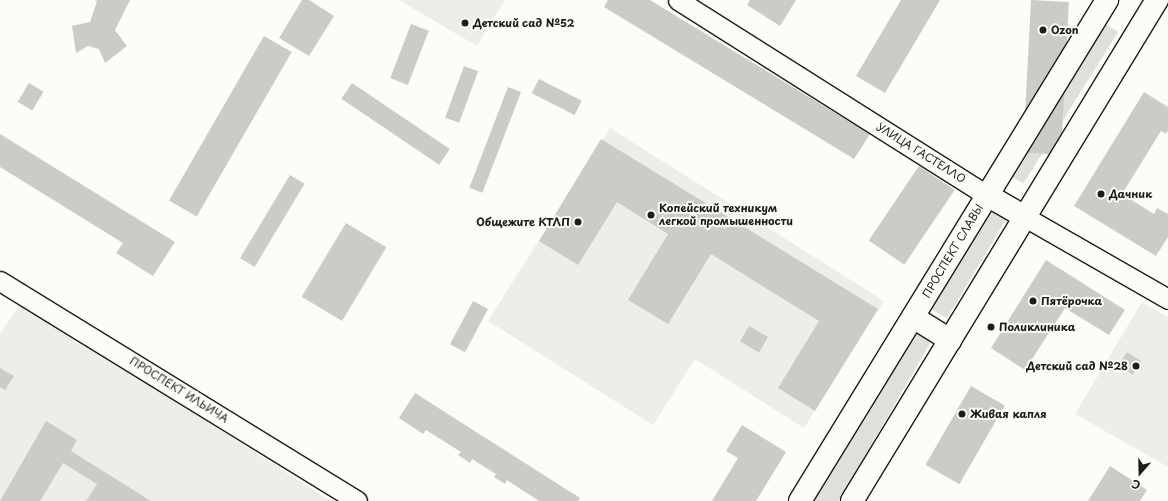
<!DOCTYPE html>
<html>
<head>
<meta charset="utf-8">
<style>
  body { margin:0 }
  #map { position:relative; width:1168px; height:501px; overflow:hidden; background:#fdfcf7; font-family:"Playpen Sans",sans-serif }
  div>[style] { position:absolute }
  .built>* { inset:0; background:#eeede9 }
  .green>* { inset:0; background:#e0dfdb; transform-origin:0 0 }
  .building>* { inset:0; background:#cccbc8; transform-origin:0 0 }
  .roads { filter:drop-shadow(1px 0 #1c1c1c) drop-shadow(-1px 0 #1c1c1c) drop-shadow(0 1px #1c1c1c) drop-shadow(0 -1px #1c1c1c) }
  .minor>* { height:19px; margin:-9.5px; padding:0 9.5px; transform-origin:9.5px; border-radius:9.5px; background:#fdfcf7 }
  .major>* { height:22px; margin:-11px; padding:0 11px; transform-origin:11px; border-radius:11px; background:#fdfcf7 }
  .dots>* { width:11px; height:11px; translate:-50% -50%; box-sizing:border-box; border:2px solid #fdfcf7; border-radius:50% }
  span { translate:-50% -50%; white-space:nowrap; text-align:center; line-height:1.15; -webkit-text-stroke:4px #fdfcf7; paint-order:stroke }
  .poi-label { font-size:11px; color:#1c1c1c; font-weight:700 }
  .left { translate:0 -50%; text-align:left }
  .right { translate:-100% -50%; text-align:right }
  .street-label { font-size:11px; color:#1c1c1c }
  .north { position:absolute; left:1120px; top:453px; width:40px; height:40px; -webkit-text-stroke:3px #fdfcf7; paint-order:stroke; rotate:200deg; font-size:11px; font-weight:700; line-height:16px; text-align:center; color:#1c1c1c }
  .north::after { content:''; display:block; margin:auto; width:14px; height:18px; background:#1c1c1c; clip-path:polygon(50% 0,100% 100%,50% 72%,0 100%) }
</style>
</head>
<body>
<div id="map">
  <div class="built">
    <div style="clip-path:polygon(399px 0,505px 0,477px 46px)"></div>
    <div style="clip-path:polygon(610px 128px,884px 301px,804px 428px,695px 359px,653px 425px,488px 321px)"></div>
    <div style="clip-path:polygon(21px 302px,329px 500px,328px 501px,0 501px,0 334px)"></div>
    <div style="clip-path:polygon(1142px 302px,1168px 317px,1168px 467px,1075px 414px)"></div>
  </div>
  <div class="green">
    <div style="left:1102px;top:22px;width:19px;height:179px;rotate:32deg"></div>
    <div style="left:988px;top:209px;width:21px;height:115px;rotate:31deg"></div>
    <div style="left:914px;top:327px;width:22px;height:203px;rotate:30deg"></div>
  </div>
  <div class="building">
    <div style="clip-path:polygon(94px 0,130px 0,115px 30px,127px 46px,105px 63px,99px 49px,88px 46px,76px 53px,72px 26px,90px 22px,97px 1px)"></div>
    <div style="clip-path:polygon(302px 0,309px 0,334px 16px,309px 56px,279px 38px)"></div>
    <div style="clip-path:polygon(608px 0,650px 0,870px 134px,854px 159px,604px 7px)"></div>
    <div style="clip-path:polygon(750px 0,796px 0,780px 26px,747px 5px)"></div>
    <div style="clip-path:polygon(901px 0,940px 0,885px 93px,856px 76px)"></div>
    <div style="left:1031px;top:0;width:38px;height:153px;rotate:3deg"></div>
    <div style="left:411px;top:24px;width:19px;height:58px;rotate:21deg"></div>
    <div style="left:264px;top:36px;width:32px;height:190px;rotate:30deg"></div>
    <div style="left:464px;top:66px;width:15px;height:55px;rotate:20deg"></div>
    <div style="left:539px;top:79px;width:48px;height:16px;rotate:27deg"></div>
    <div style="left:29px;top:83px;width:17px;height:22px;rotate:31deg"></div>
    <div style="left:352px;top:83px;width:118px;height:19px;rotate:34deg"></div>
    <div style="left:508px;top:87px;width:14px;height:108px;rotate:21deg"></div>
    <div style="clip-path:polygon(1144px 92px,1168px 107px,1168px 131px,1166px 134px,1161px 131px,1122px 194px,1154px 214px,1157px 208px,1168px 214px,1168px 237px,1156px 256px,1074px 206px)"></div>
    <div style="clip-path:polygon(0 134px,175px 242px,153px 276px,116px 253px,123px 243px,0 167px)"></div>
    <div style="clip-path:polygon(601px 139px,878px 309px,815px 411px,778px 388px,819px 321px,711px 254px,668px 324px,628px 300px,668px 234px,617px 202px,578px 265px,539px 241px)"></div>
    <div style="left:919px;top:166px;width:43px;height:90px;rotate:34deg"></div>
    <div style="left:290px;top:175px;width:17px;height:97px;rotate:31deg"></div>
    <div style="left:346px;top:223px;width:47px;height:86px;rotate:31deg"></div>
    <div style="clip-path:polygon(1046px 260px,1125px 310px,1109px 335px,1065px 308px,1025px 370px,991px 348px)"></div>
    <div style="left:473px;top:301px;width:17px;height:49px;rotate:28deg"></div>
    <div style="left:749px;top:326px;width:22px;height:18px;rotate:30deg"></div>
    <div style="left:1127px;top:352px;width:17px;height:16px;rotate:33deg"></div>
    <div style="clip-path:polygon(0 368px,14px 376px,5px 390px,0 387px)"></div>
    <div style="left:971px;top:386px;width:39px;height:91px;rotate:30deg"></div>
    <div style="clip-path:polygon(415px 393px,580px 498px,578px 501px,539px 501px,507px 480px,505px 484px,494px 477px,496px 474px,472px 459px,470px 463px,458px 455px,461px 452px,426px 430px,423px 434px,399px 418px)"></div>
    <div style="clip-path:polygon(46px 421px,77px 440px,71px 451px,151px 501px,86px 501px,97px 484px,63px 463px,40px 501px,0 501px)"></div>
    <div style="clip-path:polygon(742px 425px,786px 452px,756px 501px,712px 501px,738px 458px,726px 451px)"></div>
    <div style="clip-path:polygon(1110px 466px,1147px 490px,1140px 501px,1088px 501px)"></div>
  </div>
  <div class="roads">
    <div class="minor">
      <div style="left:678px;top:0;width:365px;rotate:32.3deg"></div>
      <div style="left:1025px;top:217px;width:165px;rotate:29.8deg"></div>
      <div style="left:0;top:281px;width:419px;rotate:31.6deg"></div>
    </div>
    <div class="major">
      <div style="left:987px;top:195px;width:44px;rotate:30.1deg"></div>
      <div style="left:913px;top:317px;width:44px;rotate:31.9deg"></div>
      <div style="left:800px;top:501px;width:588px;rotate:-58.5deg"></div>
      <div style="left:852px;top:501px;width:587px;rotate:-58.67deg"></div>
    </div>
  </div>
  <div class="dots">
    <div style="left:465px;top:23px;background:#1c1c1c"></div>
    <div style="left:1043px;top:30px;background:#1c1c1c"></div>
    <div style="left:1101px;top:194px;background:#1c1c1c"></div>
    <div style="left:651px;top:215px;background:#1c1c1c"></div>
    <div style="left:578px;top:222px;background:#1c1c1c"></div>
    <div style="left:1033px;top:301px;background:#1c1c1c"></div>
    <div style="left:991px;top:327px;background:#1c1c1c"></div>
    <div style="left:1136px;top:366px;background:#1c1c1c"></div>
    <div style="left:962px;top:414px;background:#1c1c1c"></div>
  </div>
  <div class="poi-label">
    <span class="left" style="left:473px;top:23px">Детский сад №52</span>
    <span class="left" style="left:1051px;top:30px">Ozon</span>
    <span class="left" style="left:1109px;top:194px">Дачник</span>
    <span class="left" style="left:659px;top:215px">Копейский техникум<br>легкой промышенности</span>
    <span class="right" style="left:570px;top:222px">Общежите КТЛП</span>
    <span class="left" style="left:1041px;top:301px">Пятёрочка</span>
    <span class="left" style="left:999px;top:327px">Поликлиника</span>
    <span class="right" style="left:1128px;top:366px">Детский сад №28</span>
    <span class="left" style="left:970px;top:414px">Живая капля</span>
  </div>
  <div class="street-label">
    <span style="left:921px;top:153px;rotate:32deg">УЛИЦА ГАСТЕЛЛО</span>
    <span style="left:953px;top:251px;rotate:-59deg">ПРОСПЕКТ СЛАВЫ</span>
    <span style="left:179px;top:390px;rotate:32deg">ПРОСПЕКТ ИЛЬИЧА</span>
  </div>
  <div class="north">С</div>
</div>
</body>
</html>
